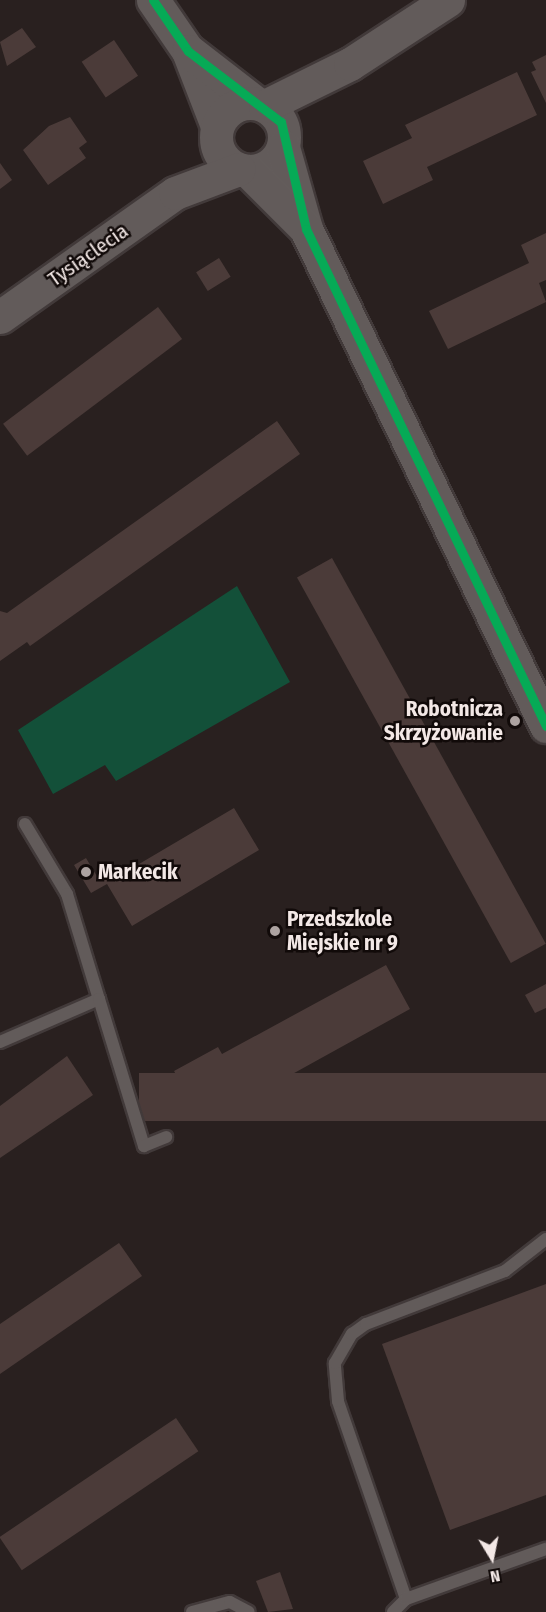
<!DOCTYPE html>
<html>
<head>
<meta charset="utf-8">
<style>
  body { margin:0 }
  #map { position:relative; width:546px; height:1612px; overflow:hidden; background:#29201f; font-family:"Fira Sans Condensed",sans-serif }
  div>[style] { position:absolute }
  .green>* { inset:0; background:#135039 }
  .building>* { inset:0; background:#4b3b39; transform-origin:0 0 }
  .roads { filter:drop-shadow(2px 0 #423a3a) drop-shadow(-2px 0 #423a3a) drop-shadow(0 2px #423a3a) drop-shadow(0 -2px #423a3a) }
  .lane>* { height:12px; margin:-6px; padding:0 6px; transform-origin:6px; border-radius:6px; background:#625b5a }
  .secondary>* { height:33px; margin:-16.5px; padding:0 16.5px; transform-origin:16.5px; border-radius:16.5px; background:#625b5a }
  .secondary>.ring { margin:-16.5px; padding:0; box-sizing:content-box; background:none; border:33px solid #625b5a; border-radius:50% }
  .bus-1>* { height:9px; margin:-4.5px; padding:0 4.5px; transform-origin:4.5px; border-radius:4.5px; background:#06aa56 }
  .dots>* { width:16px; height:16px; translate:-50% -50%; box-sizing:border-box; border:3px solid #110a09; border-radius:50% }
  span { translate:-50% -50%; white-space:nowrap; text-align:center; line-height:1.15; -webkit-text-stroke:5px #110a09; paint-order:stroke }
  .street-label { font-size:21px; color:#f3e8e6 }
  .poi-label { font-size:21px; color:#f3e8e6; font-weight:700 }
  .right { translate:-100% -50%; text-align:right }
  .left { translate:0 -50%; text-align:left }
  .north { position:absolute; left:462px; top:1528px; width:60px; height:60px; -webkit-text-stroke:4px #110a09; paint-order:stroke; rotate:170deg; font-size:16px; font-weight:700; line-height:24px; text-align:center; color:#f3e8e6 }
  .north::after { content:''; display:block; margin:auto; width:21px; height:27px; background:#f3e8e6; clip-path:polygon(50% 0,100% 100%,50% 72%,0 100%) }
</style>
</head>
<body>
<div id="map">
  <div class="green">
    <div style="clip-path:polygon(237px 586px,290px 682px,116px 781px,105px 765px,53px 794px,18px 730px)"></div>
  </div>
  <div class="building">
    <div style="clip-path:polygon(22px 28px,36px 47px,7px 66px,0 42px)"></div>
    <div style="left:114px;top:40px;width:43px;height:39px;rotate:56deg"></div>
    <div style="clip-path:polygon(546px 55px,546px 103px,531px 72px,536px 70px,532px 62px)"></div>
    <div style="clip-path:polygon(517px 72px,537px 115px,427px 167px,433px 180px,383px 204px,363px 161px,412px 138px,405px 125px)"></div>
    <div style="clip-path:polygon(70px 117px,87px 142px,79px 148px,86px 158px,48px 185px,23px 150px,49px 126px)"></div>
    <div style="clip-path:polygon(0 163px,12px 180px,0 189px)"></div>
    <div style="clip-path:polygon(546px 233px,546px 280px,539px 283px,546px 302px,448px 349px,429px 311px,529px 263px,521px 245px)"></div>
    <div style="left:219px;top:258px;width:22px;height:27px;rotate:58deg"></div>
    <div style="left:158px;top:307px;width:40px;height:194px;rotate:53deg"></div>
    <div style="clip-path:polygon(277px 421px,300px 454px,30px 646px,27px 642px,0 661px,0 611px,7px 613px)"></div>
    <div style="left:332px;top:558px;width:441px;height:40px;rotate:61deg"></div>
    <div style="clip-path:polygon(234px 808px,259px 850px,132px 926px,107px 884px,91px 893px,74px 865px,86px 858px,98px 878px,112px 870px,117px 877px)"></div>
    <div style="clip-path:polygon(386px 965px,410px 1009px,247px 1099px,238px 1083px,194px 1107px,174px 1071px,218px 1047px,222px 1054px)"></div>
    <div style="clip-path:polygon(546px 984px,546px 1008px,535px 1013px,525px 995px)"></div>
    <div style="clip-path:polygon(67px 1056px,93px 1095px,0 1158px,0 1106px)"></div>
    <div style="left:546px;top:1073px;width:48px;height:407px;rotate:90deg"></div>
    <div style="clip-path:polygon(119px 1243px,142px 1276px,0 1374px,0 1324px)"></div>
    <div style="clip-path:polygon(546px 1284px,546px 1495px,450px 1530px,382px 1344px)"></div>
    <div style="left:176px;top:1418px;width:40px;height:213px;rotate:56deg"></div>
    <div style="clip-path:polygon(280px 1572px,293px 1609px,268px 1612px,256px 1581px)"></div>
  </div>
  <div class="roads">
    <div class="lane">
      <div style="left:25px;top:824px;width:82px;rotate:59deg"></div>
      <div style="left:67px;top:894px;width:110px;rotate:73.1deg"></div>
      <div style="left:0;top:1042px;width:108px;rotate:-23.5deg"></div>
      <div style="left:99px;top:999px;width:154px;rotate:73deg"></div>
      <div style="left:144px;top:1146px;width:24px;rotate:-22deg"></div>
      <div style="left:406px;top:1599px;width:209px;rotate:-109deg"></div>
      <div style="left:338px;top:1401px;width:38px;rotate:-95deg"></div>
      <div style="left:335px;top:1363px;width:34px;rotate:-60deg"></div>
      <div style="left:352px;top:1334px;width:17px;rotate:-36deg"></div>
      <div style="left:366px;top:1324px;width:149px;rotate:-20.9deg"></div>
      <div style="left:505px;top:1271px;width:52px;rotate:-38deg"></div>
      <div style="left:192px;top:1612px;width:39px;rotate:-15deg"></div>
      <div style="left:230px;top:1602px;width:21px;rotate:28deg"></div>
      <div style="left:393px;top:1612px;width:18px;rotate:-45deg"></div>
      <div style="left:406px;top:1599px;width:149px;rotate:-19.7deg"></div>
    </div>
    <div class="secondary">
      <div style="left:153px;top:0;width:62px;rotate:55.5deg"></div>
      <div style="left:188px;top:51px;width:80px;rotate:68.9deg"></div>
      <div style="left:189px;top:51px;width:85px;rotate:37.8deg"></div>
      <div class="ring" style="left:216px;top:103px;width:35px;height:35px"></div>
      <div style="left:265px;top:106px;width:95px;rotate:-26.3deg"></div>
      <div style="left:350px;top:64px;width:117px;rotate:-33.1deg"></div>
      <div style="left:283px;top:147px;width:85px;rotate:74.3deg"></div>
      <div style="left:306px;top:229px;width:552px;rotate:64.22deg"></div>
      <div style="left:248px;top:171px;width:82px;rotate:45deg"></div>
      <div style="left:0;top:317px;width:214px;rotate:-35.3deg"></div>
      <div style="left:175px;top:193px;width:68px;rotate:-20.6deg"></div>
    </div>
  </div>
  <div class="bus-1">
    <div style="left:153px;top:0;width:62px;rotate:55.5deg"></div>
    <div style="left:188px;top:51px;width:117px;rotate:37.4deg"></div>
    <div style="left:281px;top:122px;width:110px;rotate:76.8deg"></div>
    <div style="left:306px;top:229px;width:552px;rotate:64.22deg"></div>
  </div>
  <div class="dots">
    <div style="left:515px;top:721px;background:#aca2a0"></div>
    <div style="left:86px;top:872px;background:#aca2a0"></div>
    <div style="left:275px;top:931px;background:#aca2a0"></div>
  </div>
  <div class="street-label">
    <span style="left:88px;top:255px;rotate:-35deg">Tysiąclecia</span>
  </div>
  <div class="poi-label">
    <span class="right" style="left:503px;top:721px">Robotnicza<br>Skrzyżowanie</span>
    <span class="left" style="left:98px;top:872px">Markecik</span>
    <span class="left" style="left:287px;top:931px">Przedszkole<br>Miejskie nr 9</span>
  </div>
  <div class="north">N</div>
</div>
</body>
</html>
